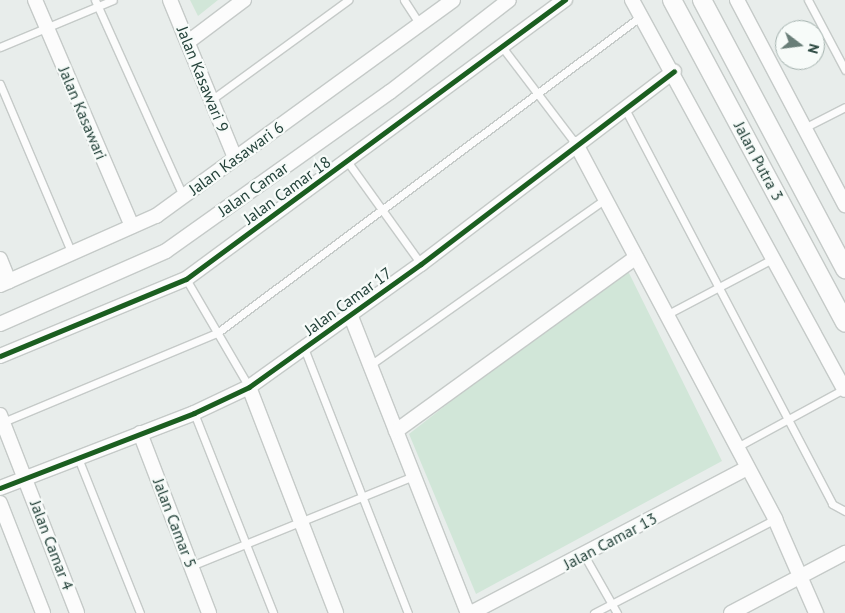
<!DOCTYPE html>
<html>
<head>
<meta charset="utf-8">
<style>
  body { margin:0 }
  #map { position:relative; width:845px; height:613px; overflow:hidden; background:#e8edeb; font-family:"PT Sans",sans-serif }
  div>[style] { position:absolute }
  .green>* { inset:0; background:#d1e6d8 }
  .roads { filter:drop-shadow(1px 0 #c5cac8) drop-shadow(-1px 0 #c5cac8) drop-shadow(0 1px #c5cac8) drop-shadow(0 -1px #c5cac8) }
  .service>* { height:7px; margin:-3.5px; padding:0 3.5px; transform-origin:3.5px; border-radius:3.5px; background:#fcfcfc }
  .minor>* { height:14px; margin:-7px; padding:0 7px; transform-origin:7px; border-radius:7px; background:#fcfcfc }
  .tertiary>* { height:18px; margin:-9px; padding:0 9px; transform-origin:9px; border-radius:9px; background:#fcfcfc }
  .cycleway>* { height:5px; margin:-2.5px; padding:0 2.5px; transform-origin:2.5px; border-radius:2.5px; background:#1b5e20 }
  span { translate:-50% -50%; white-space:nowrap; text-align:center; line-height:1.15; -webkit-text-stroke:4.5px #f7fbf9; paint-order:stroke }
  .street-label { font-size:16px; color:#24423a }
  .north { position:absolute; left:775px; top:20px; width:50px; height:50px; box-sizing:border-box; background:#f7fbf9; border:1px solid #a3b1ad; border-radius:50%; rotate:105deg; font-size:14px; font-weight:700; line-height:20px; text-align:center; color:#24423a }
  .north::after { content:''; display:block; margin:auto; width:18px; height:22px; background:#697e78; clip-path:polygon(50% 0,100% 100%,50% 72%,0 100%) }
</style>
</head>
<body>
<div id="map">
  <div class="green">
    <div style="clip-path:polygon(190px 0,218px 0,198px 16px)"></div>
    <div style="clip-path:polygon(625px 265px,722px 461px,476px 594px,409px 434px)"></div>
  </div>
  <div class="roads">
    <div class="service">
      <div style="left:95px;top:0;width:215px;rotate:65.8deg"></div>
      <div style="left:404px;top:0;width:30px;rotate:57deg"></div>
      <div style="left:808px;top:0;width:79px;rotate:62.1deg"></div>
      <div style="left:0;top:47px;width:122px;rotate:-22.6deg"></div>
      <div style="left:502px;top:47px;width:122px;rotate:52.7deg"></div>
      <div style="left:0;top:84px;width:185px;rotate:67deg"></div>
      <div style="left:211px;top:100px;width:170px;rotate:-36.1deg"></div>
      <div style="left:624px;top:107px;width:448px;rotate:62.3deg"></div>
      <div style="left:832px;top:504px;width:15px;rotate:28deg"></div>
      <div style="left:804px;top:128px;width:46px;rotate:-27.1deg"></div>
      <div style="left:347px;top:161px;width:127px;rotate:54.3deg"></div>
      <div style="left:186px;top:279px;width:125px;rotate:59.7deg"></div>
      <div style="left:666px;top:315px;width:122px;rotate:-27.8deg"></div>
      <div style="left:304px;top:348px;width:285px;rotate:68.6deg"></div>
      <div style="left:370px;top:365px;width:288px;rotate:-35.2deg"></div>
      <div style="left:194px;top:413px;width:215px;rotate:68.4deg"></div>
      <div style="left:3px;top:422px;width:232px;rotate:-22.6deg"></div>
      <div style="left:217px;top:333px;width:529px;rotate:-36.78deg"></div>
      <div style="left:737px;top:447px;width:122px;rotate:-28.5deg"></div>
      <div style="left:78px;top:458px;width:167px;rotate:68.2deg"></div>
      <div style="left:584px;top:555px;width:67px;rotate:60.4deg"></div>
      <div style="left:191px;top:566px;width:240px;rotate:-22deg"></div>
      <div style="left:594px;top:613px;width:204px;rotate:-27.4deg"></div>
    </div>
    <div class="minor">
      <div style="left:35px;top:0;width:246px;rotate:66.8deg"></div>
      <div style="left:170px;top:0;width:171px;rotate:67.6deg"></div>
      <div style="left:632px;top:0;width:444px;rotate:61.4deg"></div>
      <div style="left:737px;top:0;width:232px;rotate:62.2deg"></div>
      <div style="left:188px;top:42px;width:70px;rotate:-36.9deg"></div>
      <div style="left:576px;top:144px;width:425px;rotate:62deg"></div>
      <div style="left:775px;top:519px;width:103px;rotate:66.4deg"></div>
      <div style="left:0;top:259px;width:24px;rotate:68deg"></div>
      <div style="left:0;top:285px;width:171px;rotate:-23.9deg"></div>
      <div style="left:156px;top:216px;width:367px;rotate:-36deg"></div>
      <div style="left:350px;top:314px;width:321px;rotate:68.5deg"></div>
      <div style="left:0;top:324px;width:181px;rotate:-23.7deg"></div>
      <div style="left:166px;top:251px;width:275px;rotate:-35.4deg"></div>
      <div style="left:390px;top:92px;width:150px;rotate:-37.7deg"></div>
      <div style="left:0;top:356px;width:201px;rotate:-22.5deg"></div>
      <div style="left:186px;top:279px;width:471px;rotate:-36.4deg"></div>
      <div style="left:249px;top:387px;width:242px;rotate:68.9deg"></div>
      <div style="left:0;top:415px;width:212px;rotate:68.7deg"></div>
      <div style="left:396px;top:431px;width:296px;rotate:-35.9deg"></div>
      <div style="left:140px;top:433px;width:193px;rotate:69deg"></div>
      <div style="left:0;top:488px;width:208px;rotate:-21.1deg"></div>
      <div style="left:194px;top:413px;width:61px;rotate:-25.3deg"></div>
      <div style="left:249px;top:387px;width:211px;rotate:-35.6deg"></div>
      <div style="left:421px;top:264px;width:318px;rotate:-37.3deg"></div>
      <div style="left:0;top:503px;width:118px;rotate:68.6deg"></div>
      <div style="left:471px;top:613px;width:312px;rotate:-27.7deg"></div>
      <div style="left:731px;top:613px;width:129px;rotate:-27.8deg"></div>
    </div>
    <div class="tertiary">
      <div style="left:672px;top:0;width:366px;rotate:61.8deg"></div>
      <div style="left:702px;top:0;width:305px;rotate:62deg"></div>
    </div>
  </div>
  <div class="cycleway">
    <div style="left:0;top:356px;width:201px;rotate:-22.5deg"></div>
    <div style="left:186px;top:279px;width:471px;rotate:-36.4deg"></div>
    <div style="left:0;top:488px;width:208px;rotate:-21.1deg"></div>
    <div style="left:194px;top:413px;width:61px;rotate:-25.3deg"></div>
    <div style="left:249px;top:387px;width:211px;rotate:-35.6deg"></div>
    <div style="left:421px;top:264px;width:318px;rotate:-37.3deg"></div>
  </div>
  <div class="street-label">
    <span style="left:203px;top:79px;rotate:68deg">Jalan Kasawari 9</span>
    <span style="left:83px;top:113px;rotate:67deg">Jalan Kasawari</span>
    <span style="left:236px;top:158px;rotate:-36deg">Jalan Kasawari 6</span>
    <span style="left:759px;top:161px;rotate:62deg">Jalan Putra 3</span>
    <span style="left:253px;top:189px;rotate:-35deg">Jalan Camar</span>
    <span style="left:287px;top:190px;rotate:-36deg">Jalan Camar 18</span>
    <span style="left:348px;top:301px;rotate:-36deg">Jalan Camar 17</span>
    <span style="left:175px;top:523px;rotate:69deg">Jalan Camar 5</span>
    <span style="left:610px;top:541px;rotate:-28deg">Jalan Camar 13</span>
    <span style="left:52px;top:545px;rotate:69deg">Jalan Camar 4</span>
  </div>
  <div class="north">N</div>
</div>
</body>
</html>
